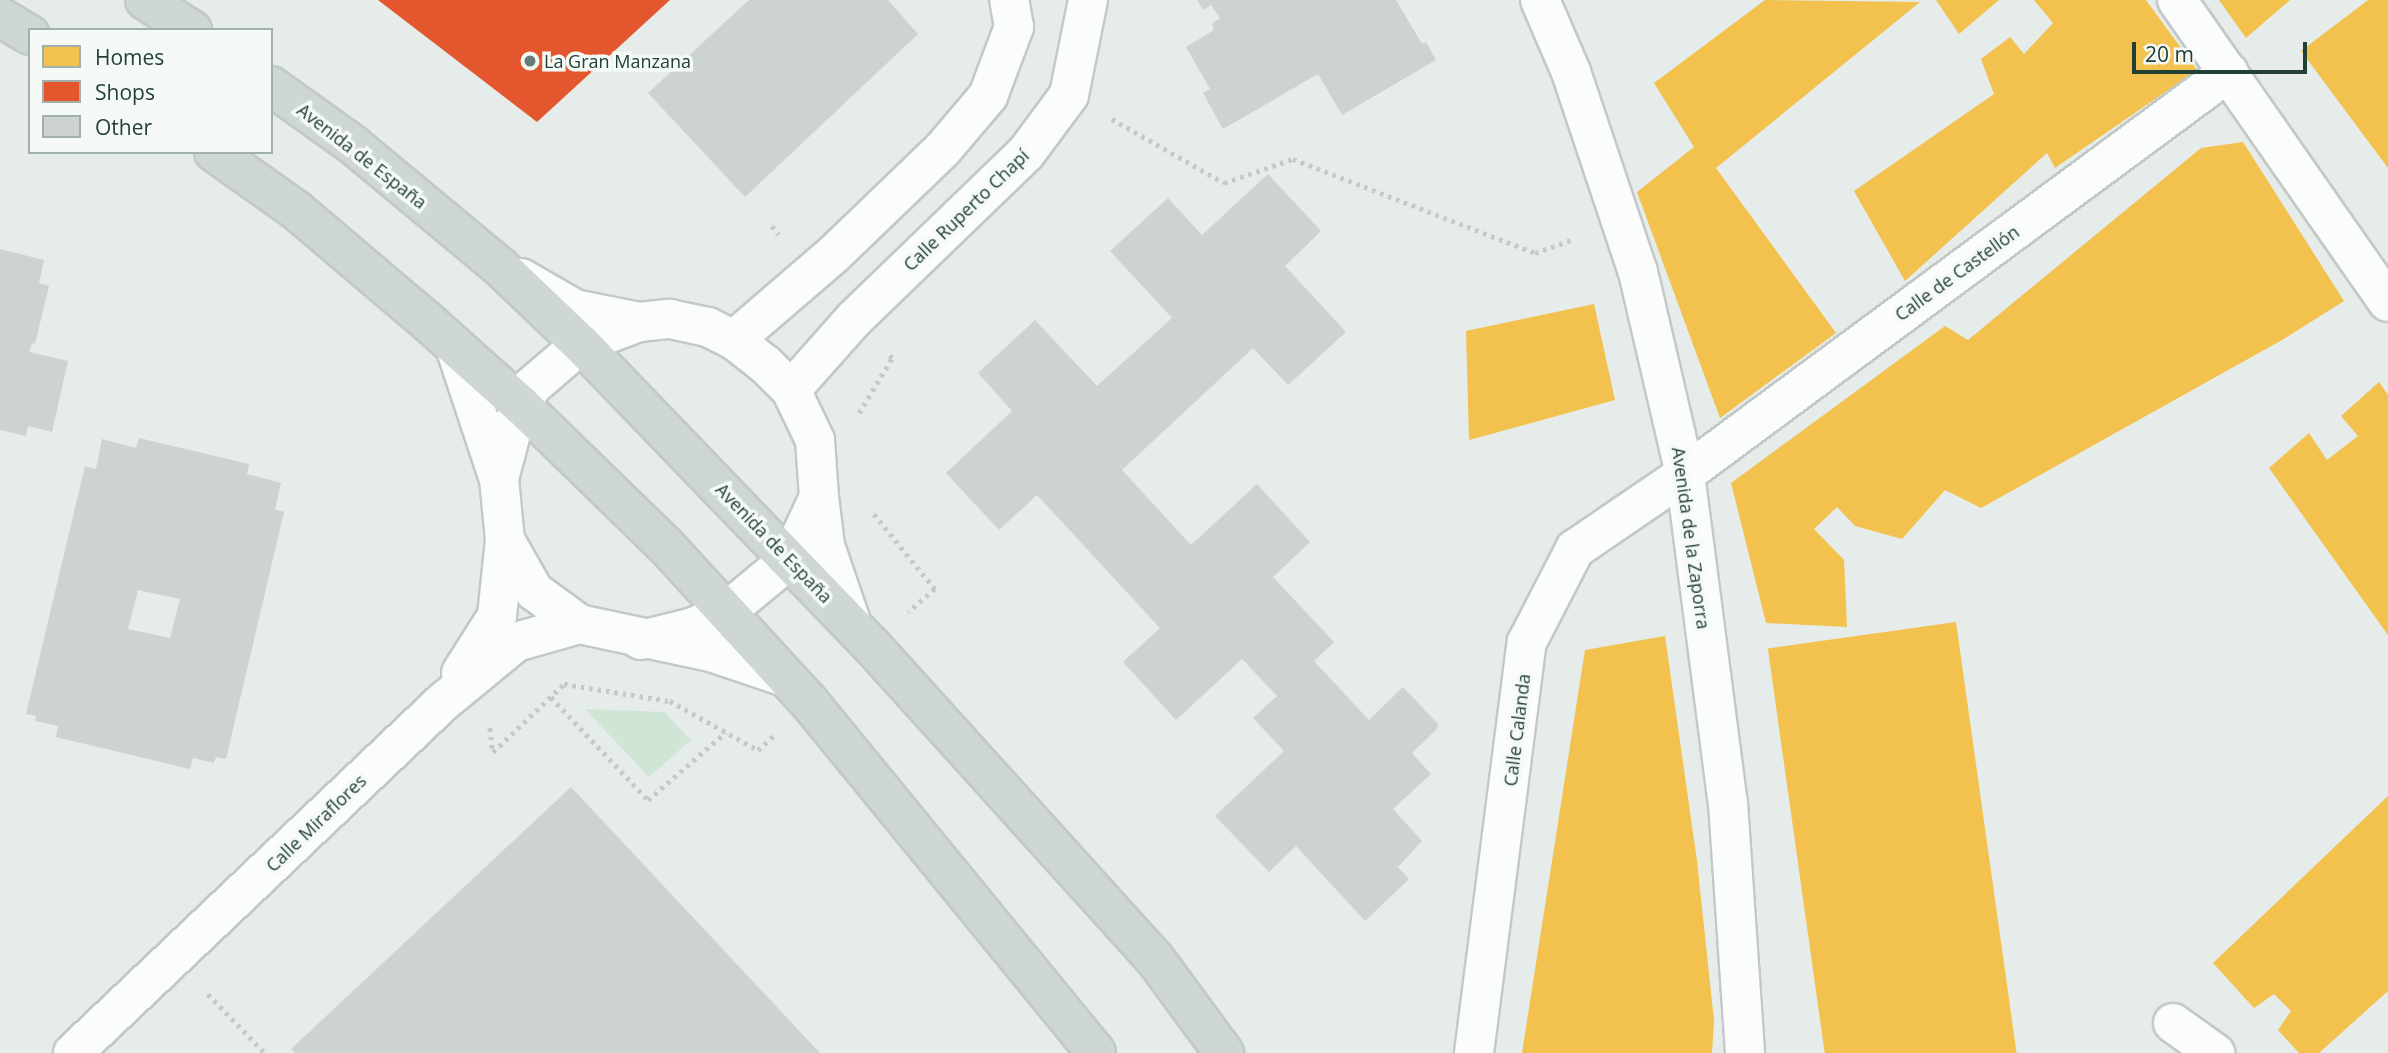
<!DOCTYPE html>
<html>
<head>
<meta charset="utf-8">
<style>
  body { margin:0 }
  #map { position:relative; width:2388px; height:1053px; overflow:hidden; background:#e6ece9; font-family:"Open Sans",sans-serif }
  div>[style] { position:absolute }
  .green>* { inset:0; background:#cfe5d5 }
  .homes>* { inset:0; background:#f2c14e; transform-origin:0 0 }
  .shops>* { inset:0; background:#e4572e }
  .building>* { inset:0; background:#cdd3d0 }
  .path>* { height:4.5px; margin-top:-2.25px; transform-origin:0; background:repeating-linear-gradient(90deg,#c2cbc7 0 3.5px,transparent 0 8.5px) }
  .roads { filter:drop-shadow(2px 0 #c3c9c6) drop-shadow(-2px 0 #c3c9c6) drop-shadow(0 2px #c3c9c6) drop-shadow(0 -2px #c3c9c6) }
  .minor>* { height:38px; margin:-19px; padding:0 19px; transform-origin:19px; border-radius:19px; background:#fbfcfc }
  .major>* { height:38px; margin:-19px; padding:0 19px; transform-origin:19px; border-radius:19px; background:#ced7d4 }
  .dots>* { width:19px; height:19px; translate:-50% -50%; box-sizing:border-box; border:4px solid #f5faf7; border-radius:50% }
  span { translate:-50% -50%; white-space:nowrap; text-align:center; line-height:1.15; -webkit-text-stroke:7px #f5faf7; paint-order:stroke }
  .poi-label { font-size:18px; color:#234037 }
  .left { translate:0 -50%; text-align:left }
  .street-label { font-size:18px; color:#234037 }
  .legend { position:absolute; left:28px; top:28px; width:245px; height:126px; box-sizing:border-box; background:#f5faf7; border:2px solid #a1b0aa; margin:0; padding:9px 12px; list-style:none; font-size:21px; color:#234037 }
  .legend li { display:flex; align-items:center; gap:14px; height:35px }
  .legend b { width:35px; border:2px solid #a1b0aa }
  .scale { position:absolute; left:2132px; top:42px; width:175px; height:32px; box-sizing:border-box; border:4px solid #234037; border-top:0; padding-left:9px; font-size:21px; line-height:24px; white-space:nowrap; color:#234037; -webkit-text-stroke:5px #f5faf7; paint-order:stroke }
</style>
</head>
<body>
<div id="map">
  <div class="green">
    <div style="clip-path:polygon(585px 709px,664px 712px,691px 740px,649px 777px)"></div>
  </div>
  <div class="homes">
    <div style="clip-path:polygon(1765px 0,1920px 2px,1716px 168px,1836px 333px,1720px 418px,1637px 192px,1694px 147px,1654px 83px)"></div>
    <div style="clip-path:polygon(1936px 0,1999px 0,1959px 34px)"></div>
    <div style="clip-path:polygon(2034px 0,2146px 0,2197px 70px,2055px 168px,2047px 153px,1905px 281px,1854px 191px,1994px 94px,1981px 59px,2010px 37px,2024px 54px,2053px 23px)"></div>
    <div style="clip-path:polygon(2219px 0,2290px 0,2246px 38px)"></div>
    <div style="clip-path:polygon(2368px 0,2388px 0,2388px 168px,2301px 51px)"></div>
    <div style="clip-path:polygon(2243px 142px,2344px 301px,2282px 340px,1981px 508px,1945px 490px,1902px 539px,1855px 526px,1837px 507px,1814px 529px,1844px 560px,1847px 627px,1766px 623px,1731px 483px,1945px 326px,1968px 340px,2201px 148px)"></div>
    <div style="clip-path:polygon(1594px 304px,1615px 400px,1469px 440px,1466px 331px)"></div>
    <div style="clip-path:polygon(2379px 382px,2388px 395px,2388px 635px,2269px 468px,2309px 433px,2327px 460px,2358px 436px,2341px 416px)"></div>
    <div style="left:1956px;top:622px;width:435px;height:190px;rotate:82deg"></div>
    <div style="clip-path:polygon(1665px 636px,1697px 861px,1714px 1021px,1712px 1053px,1522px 1053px,1585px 650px)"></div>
    <div style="clip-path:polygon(2388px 796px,2388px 991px,2319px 1053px,2299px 1053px,2278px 1030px,2291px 1011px,2274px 994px,2254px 1008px,2213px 963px)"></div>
  </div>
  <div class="shops">
    <div style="clip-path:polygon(378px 0,670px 0,537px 122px)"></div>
  </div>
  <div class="building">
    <div style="clip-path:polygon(749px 0,888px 0,918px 34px,745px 197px,648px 93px)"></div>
    <div style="clip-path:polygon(1197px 0,1396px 0,1422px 44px,1426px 42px,1436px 60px,1342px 115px,1318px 74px,1223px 129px,1203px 93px,1210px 89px,1186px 47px,1214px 30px,1212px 24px,1220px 18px,1211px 5px,1203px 10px)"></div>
    <div style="clip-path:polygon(1268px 174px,1321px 231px,1285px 266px,1346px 332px,1288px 385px,1253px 348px,1122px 470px,1191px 545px,1257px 484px,1310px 542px,1273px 577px,1334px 642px,1314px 661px,1369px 720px,1403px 687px,1438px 724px,1437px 729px,1412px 753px,1431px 774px,1393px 809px,1422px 841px,1398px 867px,1409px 879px,1365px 921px,1296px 846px,1269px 872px,1215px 816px,1284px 751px,1253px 718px,1277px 696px,1242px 659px,1176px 720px,1123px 662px,1160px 628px,1037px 495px,999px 530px,946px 473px,1012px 411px,978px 373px,1035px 320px,1097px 386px,1172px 318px,1110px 251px,1168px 198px,1202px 235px)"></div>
    <div style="clip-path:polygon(0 249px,44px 260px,39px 283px,49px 286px,35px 344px,32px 343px,29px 352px,68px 361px,52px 432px,28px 426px,26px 436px,0 430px)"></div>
    <div style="clip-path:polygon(evenodd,139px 438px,249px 464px,247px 474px,281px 483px,275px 509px,284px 512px,226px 759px,216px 757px,214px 763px,193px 758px,190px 769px,56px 737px,58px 726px,35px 721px,36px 716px,26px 714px,85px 466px,96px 469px,102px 439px,136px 448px,139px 438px,138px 590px,180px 599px,170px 638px,128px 629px,138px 590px)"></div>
    <div style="clip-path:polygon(571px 787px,820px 1053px,295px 1053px,291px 1049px)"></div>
  </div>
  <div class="path">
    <div style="left:1112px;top:119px;width:129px;rotate:29.7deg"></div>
    <div style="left:1224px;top:183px;width:73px;rotate:-19.2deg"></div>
    <div style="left:1293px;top:159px;width:260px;rotate:21.2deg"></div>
    <div style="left:1535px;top:253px;width:41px;rotate:-19.7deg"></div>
    <div style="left:772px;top:226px;width:11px;rotate:52deg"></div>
    <div style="left:859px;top:413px;width:64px;rotate:-59deg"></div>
    <div style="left:892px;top:358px;width:4px;rotate:-135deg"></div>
    <div style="left:874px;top:514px;width:97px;rotate:50.9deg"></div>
    <div style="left:935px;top:589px;width:35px;rotate:139deg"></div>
    <div style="left:551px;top:697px;width:141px;rotate:46.7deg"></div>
    <div style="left:648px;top:800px;width:103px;rotate:-41.1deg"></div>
    <div style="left:490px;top:728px;width:24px;rotate:83deg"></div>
    <div style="left:493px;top:752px;width:98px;rotate:-43.8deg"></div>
    <div style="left:564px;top:684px;width:107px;rotate:9.1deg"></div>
    <div style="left:670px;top:701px;width:101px;rotate:29.1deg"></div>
    <div style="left:758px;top:750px;width:21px;rotate:-43deg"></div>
    <div style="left:208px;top:994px;width:82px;rotate:46deg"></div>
  </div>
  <div class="roads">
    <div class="minor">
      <div style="left:1540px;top:0;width:78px;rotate:66.7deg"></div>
      <div style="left:1571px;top:72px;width:211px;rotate:71.5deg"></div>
      <div style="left:1638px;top:272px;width:207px;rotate:76.9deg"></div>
      <div style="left:1685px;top:474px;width:332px;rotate:82.6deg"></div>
      <div style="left:1728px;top:803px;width:251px;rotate:86.1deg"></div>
      <div style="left:2177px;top:0;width:368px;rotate:55.1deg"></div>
      <div style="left:521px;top:278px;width:62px;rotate:29.9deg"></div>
      <div style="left:575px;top:309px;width:65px;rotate:11.5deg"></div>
      <div style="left:734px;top:340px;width:133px;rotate:-40.7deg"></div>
      <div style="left:835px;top:253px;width:150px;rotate:-43.9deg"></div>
      <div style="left:943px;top:149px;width:70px;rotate:-49.7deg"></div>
      <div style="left:988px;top:96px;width:74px;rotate:-69.4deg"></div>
      <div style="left:1014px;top:27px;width:27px;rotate:-100deg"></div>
      <div style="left:455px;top:347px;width:139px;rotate:71.6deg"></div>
      <div style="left:499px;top:479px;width:61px;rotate:84.4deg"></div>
      <div style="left:505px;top:540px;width:59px;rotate:60.4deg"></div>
      <div style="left:534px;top:591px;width:56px;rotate:36.3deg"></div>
      <div style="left:579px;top:624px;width:135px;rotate:12deg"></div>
      <div style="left:711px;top:652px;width:78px;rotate:18.7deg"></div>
      <div style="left:791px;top:390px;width:95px;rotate:-48.4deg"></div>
      <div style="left:854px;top:319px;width:239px;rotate:-44deg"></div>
      <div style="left:1026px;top:153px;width:72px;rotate:-53.4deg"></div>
      <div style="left:1069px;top:95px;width:97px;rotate:-78.7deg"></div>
      <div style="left:499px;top:479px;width:59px;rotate:-75.3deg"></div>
      <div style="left:514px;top:422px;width:39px;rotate:-64deg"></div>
      <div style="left:531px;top:387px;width:66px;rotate:-40.7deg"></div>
      <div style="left:581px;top:344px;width:62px;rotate:-20.8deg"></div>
      <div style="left:639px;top:322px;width:31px;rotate:-6deg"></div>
      <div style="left:670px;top:319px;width:39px;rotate:12deg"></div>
      <div style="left:708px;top:327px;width:29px;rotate:27deg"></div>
      <div style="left:734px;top:340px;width:39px;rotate:38deg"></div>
      <div style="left:765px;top:364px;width:37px;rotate:45deg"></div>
      <div style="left:791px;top:390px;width:55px;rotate:64.4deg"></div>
      <div style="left:815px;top:440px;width:57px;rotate:86deg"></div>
      <div style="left:819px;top:497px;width:68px;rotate:115.1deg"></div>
      <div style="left:790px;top:559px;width:83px;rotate:140.4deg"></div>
      <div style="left:726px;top:612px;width:35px;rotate:155deg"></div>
      <div style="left:694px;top:627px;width:55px;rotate:166.2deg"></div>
      <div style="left:819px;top:497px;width:49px;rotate:83deg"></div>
      <div style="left:825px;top:546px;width:83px;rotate:71.1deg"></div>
      <div style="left:461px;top:673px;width:67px;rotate:-57.7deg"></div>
      <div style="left:497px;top:616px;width:76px;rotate:-84deg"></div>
      <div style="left:2173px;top:1023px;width:52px;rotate:35.5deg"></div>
      <div style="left:73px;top:1053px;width:510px;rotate:-43.49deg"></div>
      <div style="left:443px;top:702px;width:94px;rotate:-39.4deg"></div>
      <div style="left:516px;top:642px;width:66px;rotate:-15.9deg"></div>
      <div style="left:1474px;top:1053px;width:414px;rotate:-82.7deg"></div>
      <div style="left:1527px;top:642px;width:105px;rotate:-62.7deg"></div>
      <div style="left:1575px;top:549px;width:133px;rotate:-34.3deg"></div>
      <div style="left:1685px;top:474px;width:676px;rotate:-36.46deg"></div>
    </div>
    <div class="major">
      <div style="left:145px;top:0;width:56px;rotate:32.6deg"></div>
      <div style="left:0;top:17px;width:35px;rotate:31deg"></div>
      <div style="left:271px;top:86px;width:100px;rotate:35.6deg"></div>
      <div style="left:352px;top:144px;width:191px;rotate:39.7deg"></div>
      <div style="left:499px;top:266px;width:113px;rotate:43.6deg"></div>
      <div style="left:581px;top:344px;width:418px;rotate:46.1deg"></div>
      <div style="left:871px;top:645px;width:423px;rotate:47.9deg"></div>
      <div style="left:1155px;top:959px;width:117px;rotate:53.7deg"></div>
      <div style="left:214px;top:152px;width:100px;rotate:35.3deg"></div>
      <div style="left:296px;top:210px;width:173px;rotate:40.3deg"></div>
      <div style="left:428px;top:322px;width:126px;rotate:41.8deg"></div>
      <div style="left:522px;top:406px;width:202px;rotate:44.2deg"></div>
      <div style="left:667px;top:547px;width:210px;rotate:47.5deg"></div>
      <div style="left:809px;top:702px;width:453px;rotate:50.7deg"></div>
    </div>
  </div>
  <div class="dots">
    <div style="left:530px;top:61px;background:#677c75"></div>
  </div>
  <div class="poi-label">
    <span class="left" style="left:544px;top:61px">La Gran Manzana</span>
  </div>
  <div class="street-label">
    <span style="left:362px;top:156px;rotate:38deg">Avenida de España</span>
    <span style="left:966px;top:210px;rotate:-44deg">Calle Ruperto Chapí</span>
    <span style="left:1957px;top:273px;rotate:-36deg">Calle de Castellón</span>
    <span style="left:1691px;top:538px;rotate:82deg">Avenida de la Zaporra</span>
    <span style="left:774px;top:543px;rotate:46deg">Avenida de España</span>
    <span style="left:1517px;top:730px;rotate:-83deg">Calle Calanda</span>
    <span style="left:316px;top:823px;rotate:-44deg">Calle Miraflores</span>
  </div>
  <ul class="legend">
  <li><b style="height:19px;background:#f2c14e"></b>Homes</li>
  <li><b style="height:19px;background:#e4572e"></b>Shops</li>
  <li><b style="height:19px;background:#cdd3d0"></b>Other</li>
  </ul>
  <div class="scale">20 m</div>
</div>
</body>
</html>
